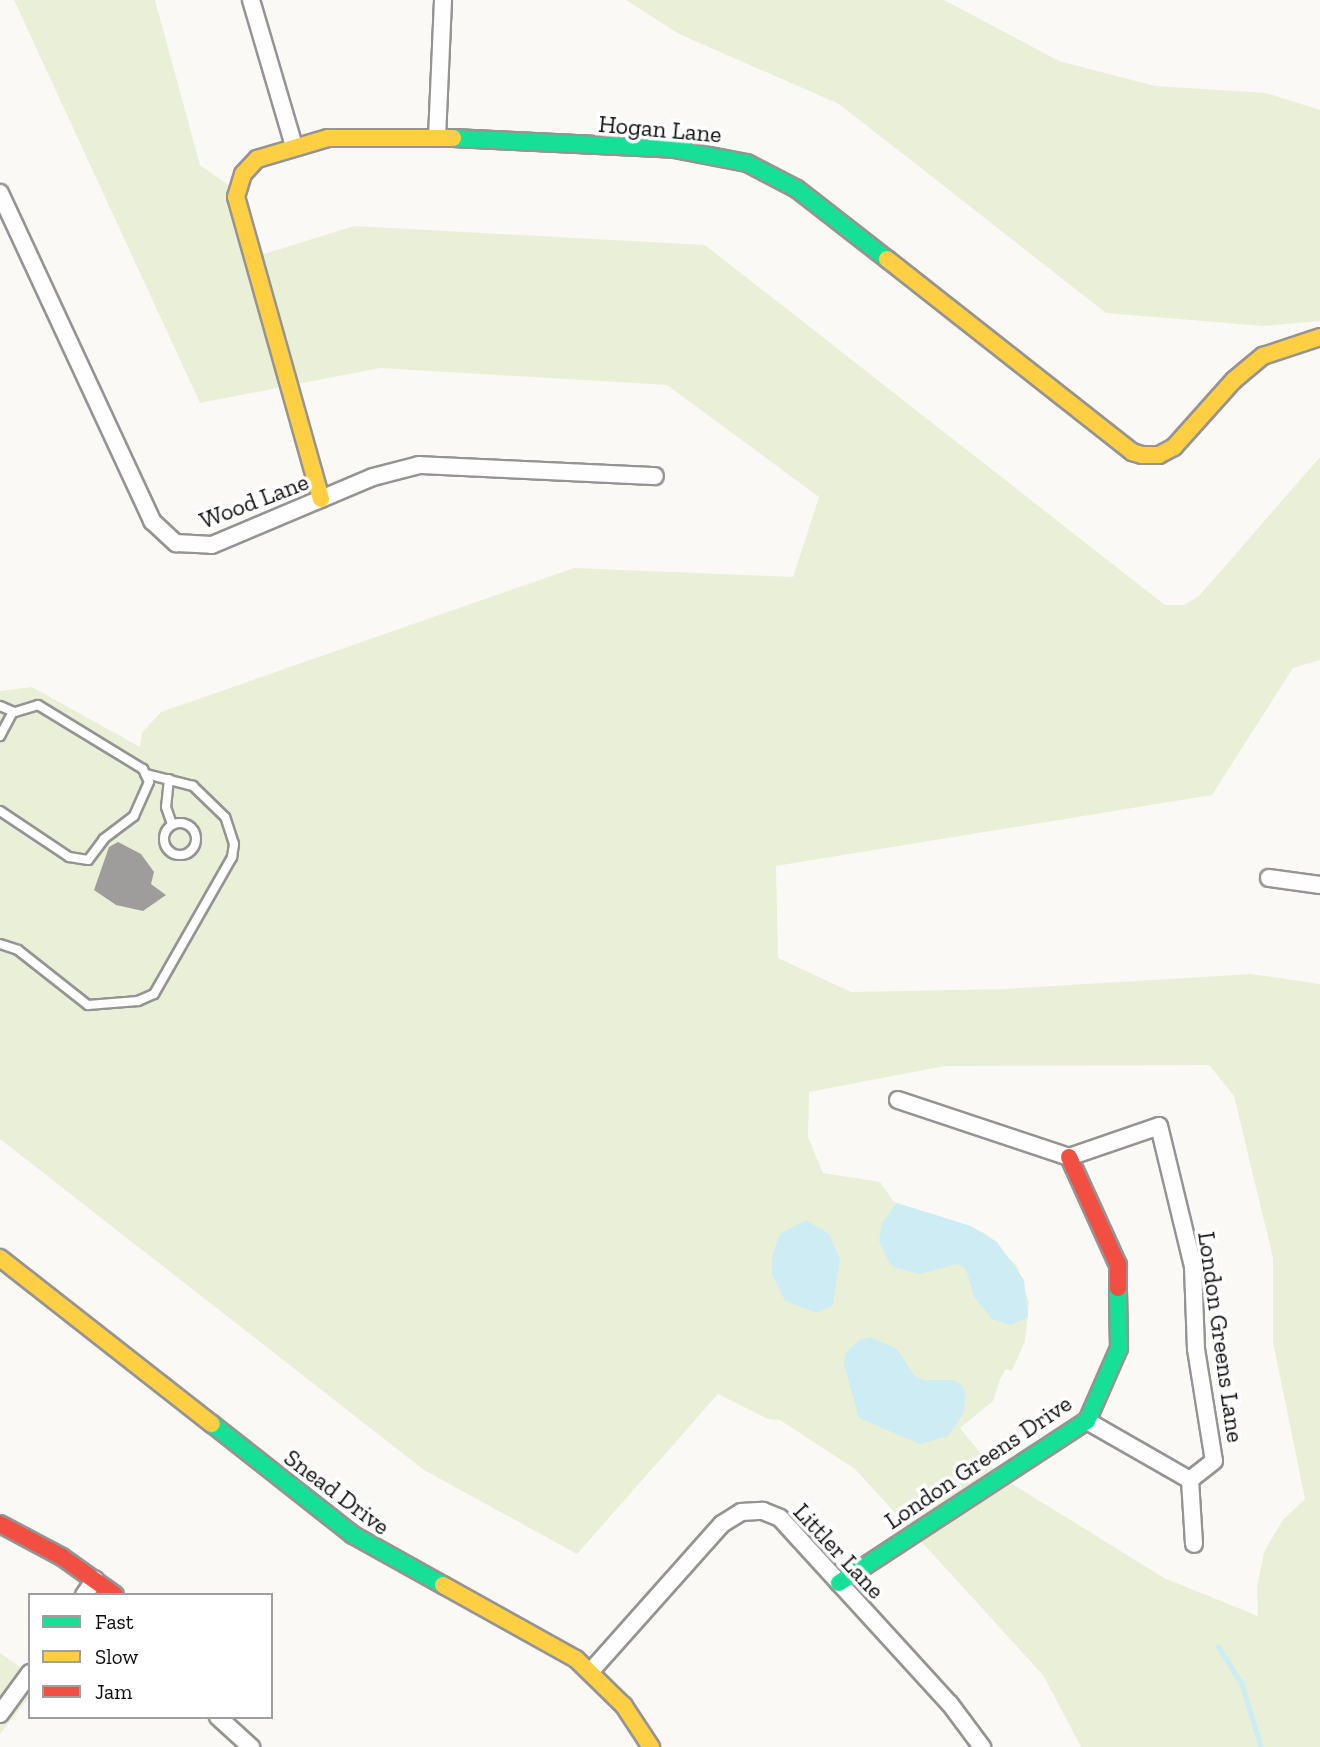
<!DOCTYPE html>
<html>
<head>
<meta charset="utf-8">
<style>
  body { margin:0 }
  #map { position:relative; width:1320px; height:1747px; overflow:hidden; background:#fbf9f6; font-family:"Zilla Slab",serif }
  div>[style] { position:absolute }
  .green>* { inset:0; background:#e9f0d7 }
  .water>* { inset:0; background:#ceecf4 }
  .stream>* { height:4.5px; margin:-2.25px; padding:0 2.25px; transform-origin:2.25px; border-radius:2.25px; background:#ceecf4 }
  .building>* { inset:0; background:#9f9d9b }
  .roads { filter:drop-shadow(2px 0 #959493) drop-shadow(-2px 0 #959493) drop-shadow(0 2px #959493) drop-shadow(0 -2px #959493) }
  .lane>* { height:8px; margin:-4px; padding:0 4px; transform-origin:4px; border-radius:4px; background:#fefefe }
  .lane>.ring { margin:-4px; padding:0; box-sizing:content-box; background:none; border:8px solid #fefefe; border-radius:50% }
  .street>* { height:16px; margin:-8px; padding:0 8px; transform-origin:8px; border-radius:8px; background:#fefefe }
  .fast>* { height:16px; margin:-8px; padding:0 8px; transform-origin:8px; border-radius:8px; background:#16e098 }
  .slow>* { height:16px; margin:-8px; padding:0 8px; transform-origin:8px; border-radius:8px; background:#ffcf43 }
  .jam>* { height:16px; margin:-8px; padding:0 8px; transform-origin:8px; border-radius:8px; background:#f24e42 }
  span { translate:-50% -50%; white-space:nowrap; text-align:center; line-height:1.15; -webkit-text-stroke:7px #fff; paint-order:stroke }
  .street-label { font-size:24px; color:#0f0f0f }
  .legend { position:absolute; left:28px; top:1593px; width:245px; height:126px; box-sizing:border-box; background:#fff; border:2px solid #9f9f9f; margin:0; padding:9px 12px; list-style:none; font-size:21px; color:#0f0f0f }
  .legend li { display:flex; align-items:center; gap:14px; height:35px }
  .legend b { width:35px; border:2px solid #9f9f9f }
</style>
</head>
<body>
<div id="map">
  <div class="green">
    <div style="clip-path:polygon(evenodd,14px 0,155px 0,200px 165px,244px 196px,264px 254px,354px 226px,705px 245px,1165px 605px,1184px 605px,1199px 596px,1320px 457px,1320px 660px,1293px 668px,1212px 795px,776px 866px,778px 958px,851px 992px,1005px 989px,1251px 974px,1320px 984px,1320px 1747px,1081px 1747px,1043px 1675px,855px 1469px,780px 1420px,768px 1419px,718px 1394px,577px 1554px,424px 1470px,0 1139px,0 691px,32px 687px,140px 747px,142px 733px,161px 712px,574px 568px,793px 577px,819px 497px,667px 385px,380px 368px,200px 403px,14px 0,1209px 1065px,1234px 1096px,1273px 1258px,1273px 1342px,1305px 1499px,1282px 1521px,1264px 1552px,1257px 1587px,1258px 1616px,1164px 1578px,998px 1475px,960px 1428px,993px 1401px,1000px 1379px,1006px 1369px,1012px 1371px,1025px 1341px,1029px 1303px,1017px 1266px,985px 1233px,894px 1202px,880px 1182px,823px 1173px,808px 1137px,809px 1092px,945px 1066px,1209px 1065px)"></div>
    <div style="clip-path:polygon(626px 0,944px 0,1059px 61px,1155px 86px,1266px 93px,1320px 110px,1320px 321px,1263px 326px,1106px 313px,839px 104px,679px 34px)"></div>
    <div style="clip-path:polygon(0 1653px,30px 1674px,30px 1696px,0 1734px)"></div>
  </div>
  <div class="water">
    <div style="clip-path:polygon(897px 1203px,971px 1226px,997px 1242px,1024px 1280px,1028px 1317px,1011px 1325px,992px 1319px,974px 1297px,966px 1269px,958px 1264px,919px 1274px,891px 1266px,879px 1241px,882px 1223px)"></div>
    <div style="clip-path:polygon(806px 1220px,829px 1234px,840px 1259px,833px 1305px,817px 1313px,785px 1301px,772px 1274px,773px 1253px,780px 1234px)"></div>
    <div style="clip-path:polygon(870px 1337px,897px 1349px,914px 1375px,923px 1380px,953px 1380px,962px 1385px,966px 1394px,963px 1414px,948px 1436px,920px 1444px,859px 1418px,844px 1364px,845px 1354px,859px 1340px)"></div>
  </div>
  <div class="stream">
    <div style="left:1218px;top:1646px;width:45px;rotate:57.7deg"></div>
    <div style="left:1242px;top:1684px;width:66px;rotate:73.2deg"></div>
  </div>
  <div class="building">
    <div style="clip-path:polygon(118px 842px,141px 854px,154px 872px,151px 884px,166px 895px,143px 911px,116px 905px,94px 890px,109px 847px)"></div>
  </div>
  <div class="roads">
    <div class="lane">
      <div style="left:0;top:706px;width:15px;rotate:23deg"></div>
      <div style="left:0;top:736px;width:26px;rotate:-62deg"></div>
      <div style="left:12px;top:713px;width:27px;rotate:-17deg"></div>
      <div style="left:38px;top:705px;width:123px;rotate:31.4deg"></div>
      <div style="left:143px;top:769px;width:14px;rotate:65deg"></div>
      <div style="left:149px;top:782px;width:37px;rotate:114deg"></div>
      <div style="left:134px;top:816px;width:38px;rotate:143deg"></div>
      <div style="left:104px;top:839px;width:26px;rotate:127deg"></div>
      <div style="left:88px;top:860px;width:19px;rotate:-171deg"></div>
      <div style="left:69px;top:857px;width:83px;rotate:-146.3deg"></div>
      <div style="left:169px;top:779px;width:28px;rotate:96deg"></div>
      <div style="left:166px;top:807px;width:18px;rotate:71deg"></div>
      <div class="ring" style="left:164px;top:823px;width:24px;height:24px"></div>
      <div style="left:0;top:944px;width:19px;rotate:18deg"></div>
      <div style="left:18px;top:950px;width:89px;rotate:38.2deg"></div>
      <div style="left:88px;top:1005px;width:50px;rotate:-4.6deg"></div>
      <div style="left:138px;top:1001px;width:17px;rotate:-24deg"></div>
      <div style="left:154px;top:994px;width:158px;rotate:-60.3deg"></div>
      <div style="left:232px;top:857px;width:13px;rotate:-81deg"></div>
      <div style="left:234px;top:844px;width:28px;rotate:-108deg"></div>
      <div style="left:225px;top:817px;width:45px;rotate:-135.9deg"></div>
      <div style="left:193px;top:786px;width:49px;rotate:-165.7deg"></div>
    </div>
    <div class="street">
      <div style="left:251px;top:0;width:152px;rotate:73.6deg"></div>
      <div style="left:437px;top:138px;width:138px;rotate:-87.5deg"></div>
      <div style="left:0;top:193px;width:362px;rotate:65.1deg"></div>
      <div style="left:152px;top:521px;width:33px;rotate:43deg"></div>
      <div style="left:176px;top:543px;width:36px;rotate:3deg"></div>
      <div style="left:212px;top:545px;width:175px;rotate:-22.9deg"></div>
      <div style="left:373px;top:477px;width:48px;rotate:-14.6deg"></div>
      <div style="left:419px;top:465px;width:236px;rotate:2.7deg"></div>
      <div style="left:1269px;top:878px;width:51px;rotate:7.8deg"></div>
      <div style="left:898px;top:1100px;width:180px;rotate:18.4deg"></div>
      <div style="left:1069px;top:1157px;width:95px;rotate:-19deg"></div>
      <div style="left:1159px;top:1126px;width:145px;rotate:76.4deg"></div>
      <div style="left:1193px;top:1267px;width:82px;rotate:87.9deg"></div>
      <div style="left:1196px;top:1349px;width:113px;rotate:80.9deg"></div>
      <div style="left:1214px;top:1461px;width:31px;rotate:142deg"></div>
      <div style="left:1087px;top:1421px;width:119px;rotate:29.8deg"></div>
      <div style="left:1190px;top:1480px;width:64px;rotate:86.4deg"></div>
      <div style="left:84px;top:1595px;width:19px;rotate:-55deg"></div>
      <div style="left:591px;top:1671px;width:197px;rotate:-48.3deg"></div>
      <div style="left:722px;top:1524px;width:22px;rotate:-32deg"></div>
      <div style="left:741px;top:1512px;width:22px;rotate:-3deg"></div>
      <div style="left:763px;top:1511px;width:18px;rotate:22deg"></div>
      <div style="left:780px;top:1518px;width:252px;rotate:47.6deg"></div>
      <div style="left:950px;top:1704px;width:54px;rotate:53.3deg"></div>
      <div style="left:0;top:1714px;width:51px;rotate:-53.8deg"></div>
      <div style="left:218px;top:1717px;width:45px;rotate:42.3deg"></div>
    </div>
    <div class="fast">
      <div style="left:453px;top:138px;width:221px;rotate:2.8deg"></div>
      <div style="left:674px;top:149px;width:74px;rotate:10.9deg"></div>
      <div style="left:747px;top:163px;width:56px;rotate:27.5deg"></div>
      <div style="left:797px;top:189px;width:114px;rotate:37.9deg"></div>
      <div style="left:212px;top:1424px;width:179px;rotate:38.2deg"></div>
      <div style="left:353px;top:1535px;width:103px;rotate:29.1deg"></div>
      <div style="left:839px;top:1583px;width:296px;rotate:-33.2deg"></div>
      <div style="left:1087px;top:1421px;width:80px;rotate:-66.3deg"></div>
      <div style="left:1119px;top:1348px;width:60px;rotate:-91deg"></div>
    </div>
    <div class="slow">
      <div style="left:887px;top:259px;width:312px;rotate:38.2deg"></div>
      <div style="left:1132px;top:452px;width:10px;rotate:17deg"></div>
      <div style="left:1142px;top:455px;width:17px"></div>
      <div style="left:1159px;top:455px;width:17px;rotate:-28deg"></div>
      <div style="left:1174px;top:447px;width:90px;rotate:-48.2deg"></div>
      <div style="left:1234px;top:380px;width:38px;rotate:-40deg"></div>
      <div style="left:1263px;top:356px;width:60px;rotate:-18.4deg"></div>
      <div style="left:321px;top:499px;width:314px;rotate:-105.7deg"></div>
      <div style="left:236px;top:197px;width:24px;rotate:-73deg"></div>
      <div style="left:243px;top:174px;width:21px;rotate:-47deg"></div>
      <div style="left:257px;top:159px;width:74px;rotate:-16.5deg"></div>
      <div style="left:328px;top:138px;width:125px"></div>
      <div style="left:0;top:1258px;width:269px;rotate:38.1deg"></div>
      <div style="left:443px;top:1585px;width:152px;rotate:29.1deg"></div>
      <div style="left:576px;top:1659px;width:67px;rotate:44.4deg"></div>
      <div style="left:624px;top:1706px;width:49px;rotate:56.6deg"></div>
    </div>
    <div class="jam">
      <div style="left:1069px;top:1157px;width:119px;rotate:65.6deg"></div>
      <div style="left:1118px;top:1265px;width:23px;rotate:90deg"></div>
      <div style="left:0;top:1524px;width:70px;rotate:28deg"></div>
      <div style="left:62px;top:1557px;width:65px;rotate:35.6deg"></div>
    </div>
  </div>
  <div class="street-label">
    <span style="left:660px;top:129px;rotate:5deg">Hogan Lane</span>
    <span style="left:254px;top:501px;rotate:-21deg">Wood Lane</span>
    <span style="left:1221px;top:1337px;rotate:82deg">London Greens Lane</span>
    <span style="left:978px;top:1462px;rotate:-34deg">London Greens Drive</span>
    <span style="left:337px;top:1492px;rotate:37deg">Snead Drive</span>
    <span style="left:839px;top:1551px;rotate:47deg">Littler Lane</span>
  </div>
  <ul class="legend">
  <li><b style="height:9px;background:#16e098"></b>Fast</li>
  <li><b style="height:9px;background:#ffcf43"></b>Slow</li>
  <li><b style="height:9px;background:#f24e42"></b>Jam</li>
  </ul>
</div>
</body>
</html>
